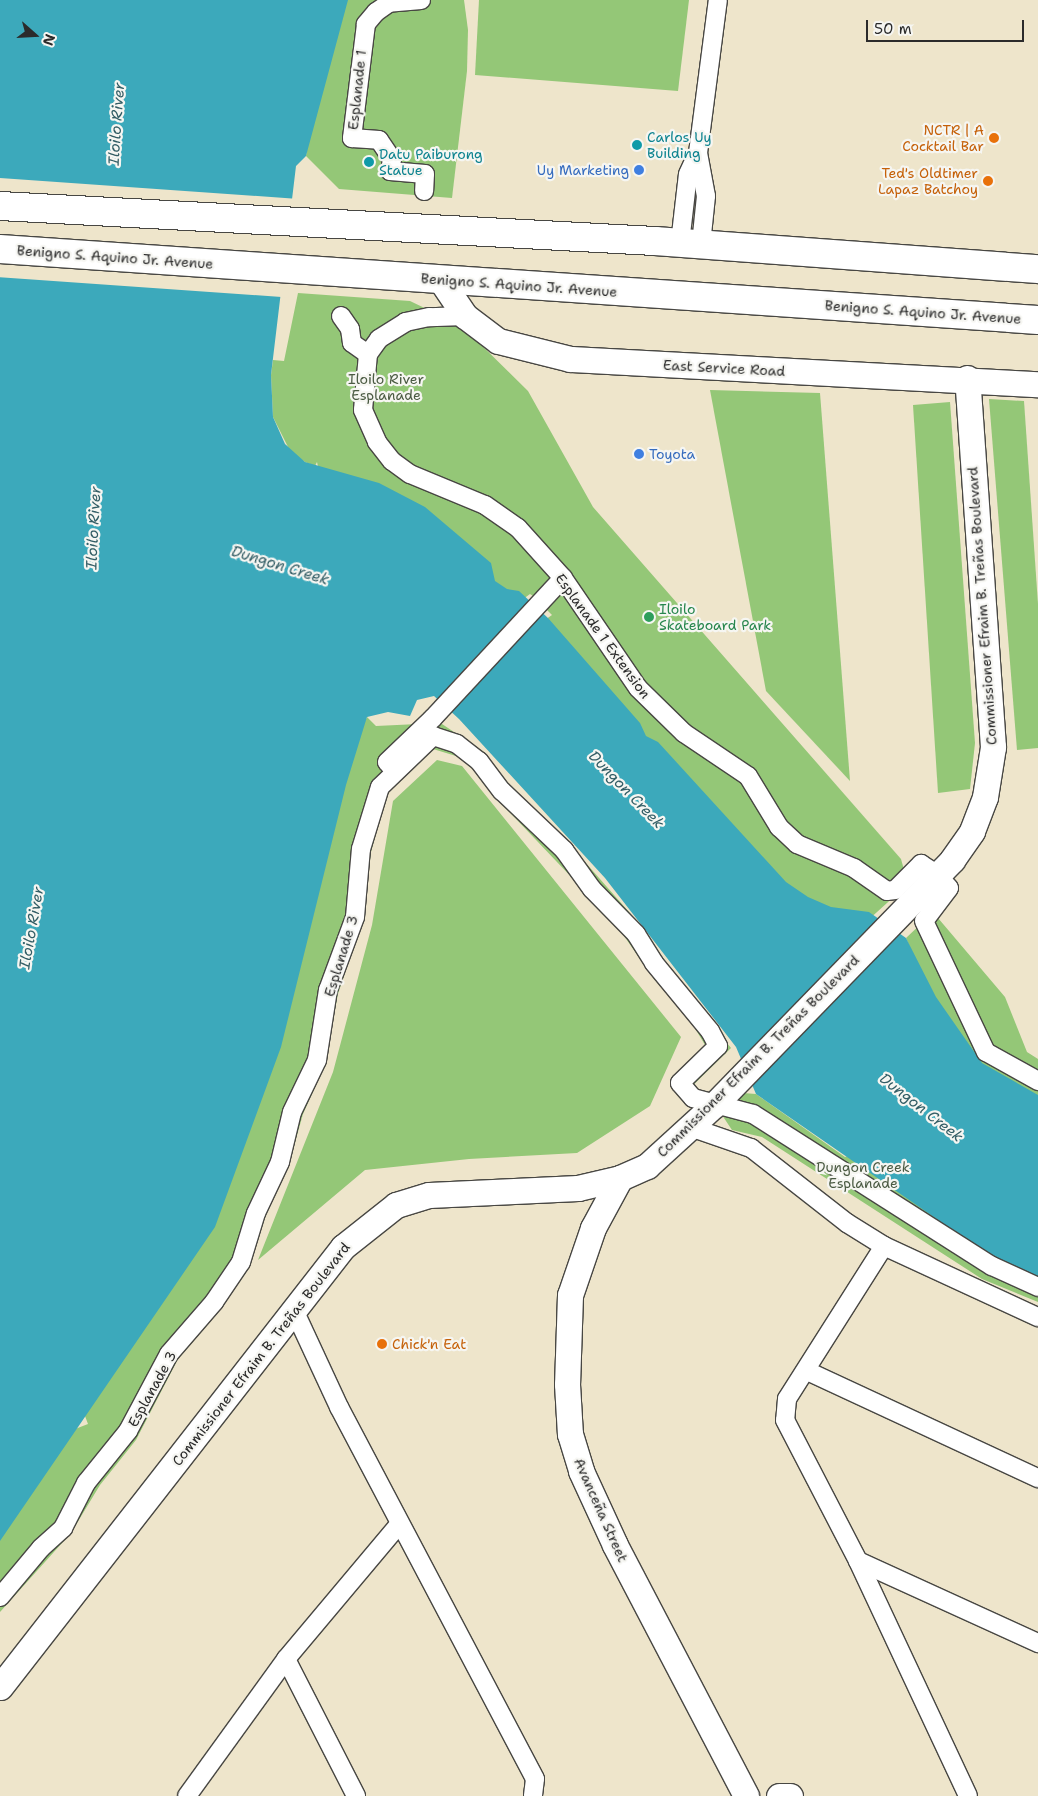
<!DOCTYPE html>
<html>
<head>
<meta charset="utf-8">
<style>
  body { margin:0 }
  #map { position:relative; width:1038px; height:1796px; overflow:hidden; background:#eee5cb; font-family:"Shantell Sans",sans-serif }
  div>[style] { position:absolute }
  .green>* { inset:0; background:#94c777 }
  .water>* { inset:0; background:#3ca9bb }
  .pier>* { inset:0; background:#eee5cb; transform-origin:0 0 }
  .roads { filter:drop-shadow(1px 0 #484743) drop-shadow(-1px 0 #484743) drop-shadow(0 1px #484743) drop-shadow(0 -1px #484743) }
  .street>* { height:18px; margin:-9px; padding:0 9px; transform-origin:9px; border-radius:9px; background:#fff }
  .secondary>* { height:25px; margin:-12.5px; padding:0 12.5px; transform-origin:12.5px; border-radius:12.5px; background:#fff }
  .highway>* { height:28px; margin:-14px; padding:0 14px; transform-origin:14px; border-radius:14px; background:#fff }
  .dots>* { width:14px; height:14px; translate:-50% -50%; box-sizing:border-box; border:2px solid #f6f6f2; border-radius:50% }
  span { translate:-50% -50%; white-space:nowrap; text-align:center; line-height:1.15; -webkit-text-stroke:4.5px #f6f6f2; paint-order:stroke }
  .street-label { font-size:14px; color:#2b2b2b }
  .food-label { font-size:14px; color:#c56008 }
  .right { translate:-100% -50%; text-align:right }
  .left { translate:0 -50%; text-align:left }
  .culture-label { font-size:14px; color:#0d838f }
  .shop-label { font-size:14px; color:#366cbe }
  .park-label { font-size:14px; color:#4a5a42 }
  .leisure-label { font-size:14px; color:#27864d }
  .water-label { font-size:15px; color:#325d65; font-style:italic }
  .north { position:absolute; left:10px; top:10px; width:50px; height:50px; -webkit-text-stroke:4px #f6f6f2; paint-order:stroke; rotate:109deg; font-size:14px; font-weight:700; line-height:20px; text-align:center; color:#2b2b2b }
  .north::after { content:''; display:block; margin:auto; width:18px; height:22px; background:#2b2b2b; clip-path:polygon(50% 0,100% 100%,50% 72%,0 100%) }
  .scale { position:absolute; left:866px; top:20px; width:158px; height:22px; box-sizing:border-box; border:2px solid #2b2b2b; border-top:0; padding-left:6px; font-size:15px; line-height:18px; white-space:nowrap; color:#2b2b2b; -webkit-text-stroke:4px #f6f6f2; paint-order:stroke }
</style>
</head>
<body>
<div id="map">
  <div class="green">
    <div style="clip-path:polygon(329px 0,464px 0,468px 30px,467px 71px,452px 198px,339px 189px,306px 156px)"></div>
    <div style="clip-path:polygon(479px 0,689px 0,678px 91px,475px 75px)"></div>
    <div style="clip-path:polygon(298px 293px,410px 301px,462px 326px,528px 391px,593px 507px,901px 859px,908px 884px,835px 950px,539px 624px,552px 615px,533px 596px,530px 594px,507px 611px,320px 476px,317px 462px,315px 466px,305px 462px,290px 451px,273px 417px,271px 375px,273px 360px,284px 361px)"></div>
    <div style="clip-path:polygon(710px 390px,820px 393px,850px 781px,766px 691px)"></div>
    <div style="clip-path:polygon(989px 399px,1024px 401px,1038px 604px,1038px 748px,1017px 750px)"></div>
    <div style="clip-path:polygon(950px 402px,975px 743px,970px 789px,938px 793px,913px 405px)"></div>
    <div style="clip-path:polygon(424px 712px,484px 752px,504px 779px,570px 845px,629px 912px,673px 976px,731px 1048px,681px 1097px,670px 1083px,690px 1066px,705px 1045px,690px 1020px,654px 979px,615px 923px,497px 799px,473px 768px,456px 756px,433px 749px,387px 792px,371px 852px,363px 918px,338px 994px,324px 1067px,303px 1114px,289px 1164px,265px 1217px,249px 1266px,220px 1310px,178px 1359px,136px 1440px,100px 1485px,71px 1533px,0 1612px,0 1485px,52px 1438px,88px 1424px,71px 1379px,367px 717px,376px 726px,418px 724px)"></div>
    <div style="clip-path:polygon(437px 760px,462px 766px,681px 1037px,650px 1106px,577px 1153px,469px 1159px,365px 1170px,258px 1260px,333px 1072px,372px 925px,393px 801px)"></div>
    <div style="clip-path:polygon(938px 918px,1005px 997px,1027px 1052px,1038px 1059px,1038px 1143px,983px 1120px,906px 938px,924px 921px)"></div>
    <div style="clip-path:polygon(743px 1093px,756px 1094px,845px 1157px,857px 1152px,1038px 1257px,1038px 1302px,982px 1279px,762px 1137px,732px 1130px,722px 1115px)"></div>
  </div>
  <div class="water">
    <div style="clip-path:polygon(0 0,348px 0,306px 156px,296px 166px,271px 375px,273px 417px,285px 444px,305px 462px,379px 483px,425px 507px,491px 563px,495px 581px,507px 589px,519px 591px,548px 618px,640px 723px,646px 736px,658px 742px,786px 882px,808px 897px,831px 907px,869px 912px,906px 938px,936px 997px,982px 1063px,1038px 1095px,1038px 1277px,996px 1260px,756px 1094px,736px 1047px,605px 878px,459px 719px,434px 696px,417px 700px,410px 716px,388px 712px,367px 717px,346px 785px,281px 1047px,215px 1227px,0 1541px)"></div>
  </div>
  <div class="pier">
    <div style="left:0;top:178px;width:296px;height:99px;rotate:4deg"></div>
  </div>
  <div class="roads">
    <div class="street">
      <div style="left:421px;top:0;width:32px;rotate:175deg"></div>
      <div style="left:389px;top:3px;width:16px;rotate:145deg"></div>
      <div style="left:376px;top:12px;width:16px;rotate:130deg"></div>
      <div style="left:366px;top:24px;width:115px;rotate:97deg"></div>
      <div style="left:352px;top:138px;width:27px;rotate:4deg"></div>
      <div style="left:379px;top:140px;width:23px;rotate:56deg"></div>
      <div style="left:392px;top:159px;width:12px;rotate:99deg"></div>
      <div style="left:390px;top:171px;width:35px;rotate:5deg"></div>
      <div style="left:425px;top:174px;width:17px;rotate:93deg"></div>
      <div style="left:698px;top:153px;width:44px;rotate:79.5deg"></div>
      <div style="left:706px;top:196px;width:48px;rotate:95.9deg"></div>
      <div style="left:680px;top:243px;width:69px;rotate:-83.4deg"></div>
      <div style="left:688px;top:174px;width:23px;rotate:-65deg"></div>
      <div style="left:698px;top:153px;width:154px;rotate:-82.6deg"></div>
      <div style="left:341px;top:316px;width:16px;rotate:55deg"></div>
      <div style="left:350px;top:329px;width:14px;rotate:82deg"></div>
      <div style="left:352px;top:343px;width:19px;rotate:35deg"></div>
      <div style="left:465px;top:316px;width:36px;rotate:178deg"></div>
      <div style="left:429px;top:317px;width:24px;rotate:168deg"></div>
      <div style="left:406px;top:322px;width:32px;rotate:148deg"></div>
      <div style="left:379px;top:339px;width:19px;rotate:126deg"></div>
      <div style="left:368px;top:354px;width:56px;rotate:95.1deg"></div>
      <div style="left:363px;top:410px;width:35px;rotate:66deg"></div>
      <div style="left:377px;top:442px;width:24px;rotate:52deg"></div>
      <div style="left:392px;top:461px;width:22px;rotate:36deg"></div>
      <div style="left:410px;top:474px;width:81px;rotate:22.5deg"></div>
      <div style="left:485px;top:505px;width:40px;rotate:34.9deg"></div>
      <div style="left:518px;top:528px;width:67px;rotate:48deg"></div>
      <div style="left:563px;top:578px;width:133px;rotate:55.7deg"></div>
      <div style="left:638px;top:688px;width:64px;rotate:44.4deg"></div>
      <div style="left:684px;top:733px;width:77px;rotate:33.9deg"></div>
      <div style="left:748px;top:776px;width:60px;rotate:58.7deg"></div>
      <div style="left:779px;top:827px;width:25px;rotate:43deg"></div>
      <div style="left:797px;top:844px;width:62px;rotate:22.8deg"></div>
      <div style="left:854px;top:868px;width:40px;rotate:34.9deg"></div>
      <div style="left:887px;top:891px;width:8px;rotate:-7deg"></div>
      <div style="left:895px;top:890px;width:37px;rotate:-45deg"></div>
      <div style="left:921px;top:864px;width:20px;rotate:33deg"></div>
      <div style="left:938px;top:875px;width:17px;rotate:50deg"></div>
      <div style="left:949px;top:888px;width:41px;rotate:127.1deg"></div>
      <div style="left:924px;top:921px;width:145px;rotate:64.7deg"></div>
      <div style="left:986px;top:1052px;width:60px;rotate:29.1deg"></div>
      <div style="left:393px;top:769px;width:9px;rotate:-131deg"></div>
      <div style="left:387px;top:762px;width:64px;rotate:-43.7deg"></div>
      <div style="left:433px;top:718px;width:191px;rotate:-47.1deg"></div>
      <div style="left:690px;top:1127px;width:65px;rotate:19deg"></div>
      <div style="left:751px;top:1148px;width:122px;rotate:38deg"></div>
      <div style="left:847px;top:1223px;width:44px;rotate:31.9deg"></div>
      <div style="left:884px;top:1246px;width:170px;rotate:24.8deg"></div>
      <div style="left:884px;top:1246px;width:181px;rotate:122.4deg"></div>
      <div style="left:787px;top:1399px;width:21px;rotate:95deg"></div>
      <div style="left:785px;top:1420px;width:159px;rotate:62.6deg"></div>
      <div style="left:858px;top:1561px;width:259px;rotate:64.9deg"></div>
      <div style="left:294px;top:1310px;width:107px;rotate:65.1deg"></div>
      <div style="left:339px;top:1407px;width:420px;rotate:62.2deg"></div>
      <div style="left:535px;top:1779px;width:17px;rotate:97deg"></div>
      <div style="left:807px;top:1371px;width:255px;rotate:24.9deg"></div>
      <div style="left:858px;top:1561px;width:198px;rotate:24.5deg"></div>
      <div style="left:0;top:1597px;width:64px;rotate:-50.1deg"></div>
      <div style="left:41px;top:1548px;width:30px;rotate:-42deg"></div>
      <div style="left:63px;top:1528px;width:51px;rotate:-62.9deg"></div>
      <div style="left:86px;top:1483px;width:67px;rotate:-51.1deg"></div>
      <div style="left:128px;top:1431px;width:87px;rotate:-62deg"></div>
      <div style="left:169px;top:1354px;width:69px;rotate:-49.1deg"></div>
      <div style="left:214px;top:1302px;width:48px;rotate:-56deg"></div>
      <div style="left:241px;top:1262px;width:51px;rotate:-73deg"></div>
      <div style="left:256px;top:1213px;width:56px;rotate:-64.8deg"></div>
      <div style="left:280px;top:1162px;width:51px;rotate:-76.5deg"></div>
      <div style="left:292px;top:1112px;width:58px;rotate:-64.3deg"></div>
      <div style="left:317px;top:1060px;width:71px;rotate:-81.1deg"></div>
      <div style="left:328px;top:990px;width:78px;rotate:-69.7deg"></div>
      <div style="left:355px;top:917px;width:68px;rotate:-85deg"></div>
      <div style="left:361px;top:849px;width:65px;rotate:-73deg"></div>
      <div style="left:380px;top:787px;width:74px;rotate:-43.9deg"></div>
      <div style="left:433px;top:736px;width:25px;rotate:18deg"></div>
      <div style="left:457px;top:744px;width:28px;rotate:38deg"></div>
      <div style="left:479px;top:761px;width:38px;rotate:53deg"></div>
      <div style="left:502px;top:791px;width:86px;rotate:43.6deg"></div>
      <div style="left:564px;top:850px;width:48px;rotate:54.3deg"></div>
      <div style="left:592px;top:889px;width:63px;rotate:45.6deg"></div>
      <div style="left:636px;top:934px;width:34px;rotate:58deg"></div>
      <div style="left:654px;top:963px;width:88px;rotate:50.5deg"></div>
      <div style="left:710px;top:1031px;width:17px;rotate:62deg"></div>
      <div style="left:718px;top:1046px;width:53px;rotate:135.8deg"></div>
      <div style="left:680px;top:1083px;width:20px;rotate:49deg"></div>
      <div style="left:693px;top:1098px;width:62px;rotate:14.9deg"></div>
      <div style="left:753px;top:1114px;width:283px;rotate:32.5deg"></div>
      <div style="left:992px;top:1266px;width:51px;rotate:24.5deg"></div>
      <div style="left:286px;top:1659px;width:154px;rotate:62.9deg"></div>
      <div style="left:187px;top:1796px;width:169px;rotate:-54.1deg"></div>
      <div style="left:286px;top:1659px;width:177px;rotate:-50deg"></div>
    </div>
    <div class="secondary">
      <div style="left:440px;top:279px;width:45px;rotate:56deg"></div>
      <div style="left:465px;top:316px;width:41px;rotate:37.1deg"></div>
      <div style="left:498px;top:341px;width:74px;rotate:14deg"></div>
      <div style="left:570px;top:359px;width:469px;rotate:3.1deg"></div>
      <div style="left:620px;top:1178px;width:57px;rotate:118.4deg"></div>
      <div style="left:593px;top:1228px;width:71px;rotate:108.9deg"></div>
      <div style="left:570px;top:1295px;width:89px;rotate:91.9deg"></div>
      <div style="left:567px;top:1384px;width:50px;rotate:86.6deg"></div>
      <div style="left:570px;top:1434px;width:39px;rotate:73deg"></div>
      <div style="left:581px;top:1471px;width:81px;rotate:65.3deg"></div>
      <div style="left:615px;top:1545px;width:283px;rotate:62.4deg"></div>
      <div style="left:0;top:1687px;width:558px;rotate:-52.06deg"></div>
      <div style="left:343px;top:1247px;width:68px;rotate:-38.4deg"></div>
      <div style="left:396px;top:1205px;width:34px;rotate:-17deg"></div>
      <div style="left:429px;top:1195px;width:149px;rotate:-2.7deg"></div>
      <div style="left:578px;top:1188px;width:43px;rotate:-13.4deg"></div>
      <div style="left:620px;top:1178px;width:30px;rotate:-24deg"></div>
      <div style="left:647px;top:1166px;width:91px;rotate:-42.3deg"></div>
      <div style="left:714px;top:1105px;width:342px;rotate:-45.8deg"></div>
      <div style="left:952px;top:860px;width:35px;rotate:-55deg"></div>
      <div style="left:972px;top:831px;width:36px;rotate:-69deg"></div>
      <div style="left:985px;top:797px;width:51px;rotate:-80.9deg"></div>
      <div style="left:993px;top:747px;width:370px;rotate:-94deg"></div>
      <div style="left:779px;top:1796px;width:11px"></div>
    </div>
    <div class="highway">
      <div style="left:0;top:206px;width:656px;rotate:3.06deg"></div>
      <div style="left:655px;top:241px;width:384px;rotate:4.2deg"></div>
      <div style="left:0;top:249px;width:1040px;rotate:3.91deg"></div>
    </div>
  </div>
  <div class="dots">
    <div style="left:994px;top:138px;background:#e8710a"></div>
    <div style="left:637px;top:145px;background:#0f9aa8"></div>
    <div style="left:369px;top:162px;background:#0f9aa8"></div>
    <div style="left:639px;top:170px;background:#3f7fe0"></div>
    <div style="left:988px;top:181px;background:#e8710a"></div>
    <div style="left:639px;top:454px;background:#3f7fe0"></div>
    <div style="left:649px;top:617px;background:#2e9e5b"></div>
    <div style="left:382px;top:1344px;background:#e8710a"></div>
  </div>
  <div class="street-label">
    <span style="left:357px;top:90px;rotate:-84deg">Esplanade 1</span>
    <span style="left:115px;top:257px;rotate:4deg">Benigno S. Aquino Jr. Avenue</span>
    <span style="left:519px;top:285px;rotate:4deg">Benigno S. Aquino Jr. Avenue</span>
    <span style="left:923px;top:312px;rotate:4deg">Benigno S. Aquino Jr. Avenue</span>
    <span style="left:724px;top:368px;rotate:3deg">East Service Road</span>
    <span style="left:982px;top:606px;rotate:-94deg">Commissioner Efraim B. Treñas Boulevard</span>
    <span style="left:603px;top:636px;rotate:54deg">Esplanade 1 Extension</span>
    <span style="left:341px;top:956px;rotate:-73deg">Esplanade 3</span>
    <span style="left:758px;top:1056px;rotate:-45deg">Commissioner Efraim B. Treñas Boulevard</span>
    <span style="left:261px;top:1354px;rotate:-52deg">Commissioner Efraim B. Treñas Boulevard</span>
    <span style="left:152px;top:1389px;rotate:-61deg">Esplanade 3</span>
    <span style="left:601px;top:1510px;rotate:66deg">Avanceña Street</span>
  </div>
  <div class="food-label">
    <span class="right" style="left:984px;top:138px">NCTR | A<br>Cocktail Bar</span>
    <span class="right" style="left:978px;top:181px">Ted's Oldtimer<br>Lapaz Batchoy</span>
    <span class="left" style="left:392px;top:1344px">Chick'n Eat</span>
  </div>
  <div class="culture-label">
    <span class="left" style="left:647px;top:145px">Carlos Uy<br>Building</span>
    <span class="left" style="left:379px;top:162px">Datu Paiburong<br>Statue</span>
  </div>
  <div class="shop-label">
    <span class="right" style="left:629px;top:170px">Uy Marketing</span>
    <span class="left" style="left:649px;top:454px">Toyota</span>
  </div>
  <div class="park-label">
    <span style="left:386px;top:387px">Iloilo River<br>Esplanade</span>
    <span style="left:863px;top:1175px">Dungon Creek<br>Esplanade</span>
  </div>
  <div class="leisure-label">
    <span class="left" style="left:659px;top:617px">Iloilo<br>Skateboard Park</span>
  </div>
  <div class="water-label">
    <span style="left:117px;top:124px;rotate:-86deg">Iloilo River</span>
    <span style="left:94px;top:528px;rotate:-87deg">Iloilo River</span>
    <span style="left:280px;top:566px;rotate:17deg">Dungon Creek</span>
    <span style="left:626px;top:790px;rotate:46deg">Dungon Creek</span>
    <span style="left:32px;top:928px;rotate:-80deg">Iloilo River</span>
    <span style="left:921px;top:1108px;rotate:38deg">Dungon Creek</span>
  </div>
  <div class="north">N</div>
  <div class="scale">50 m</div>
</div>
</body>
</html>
